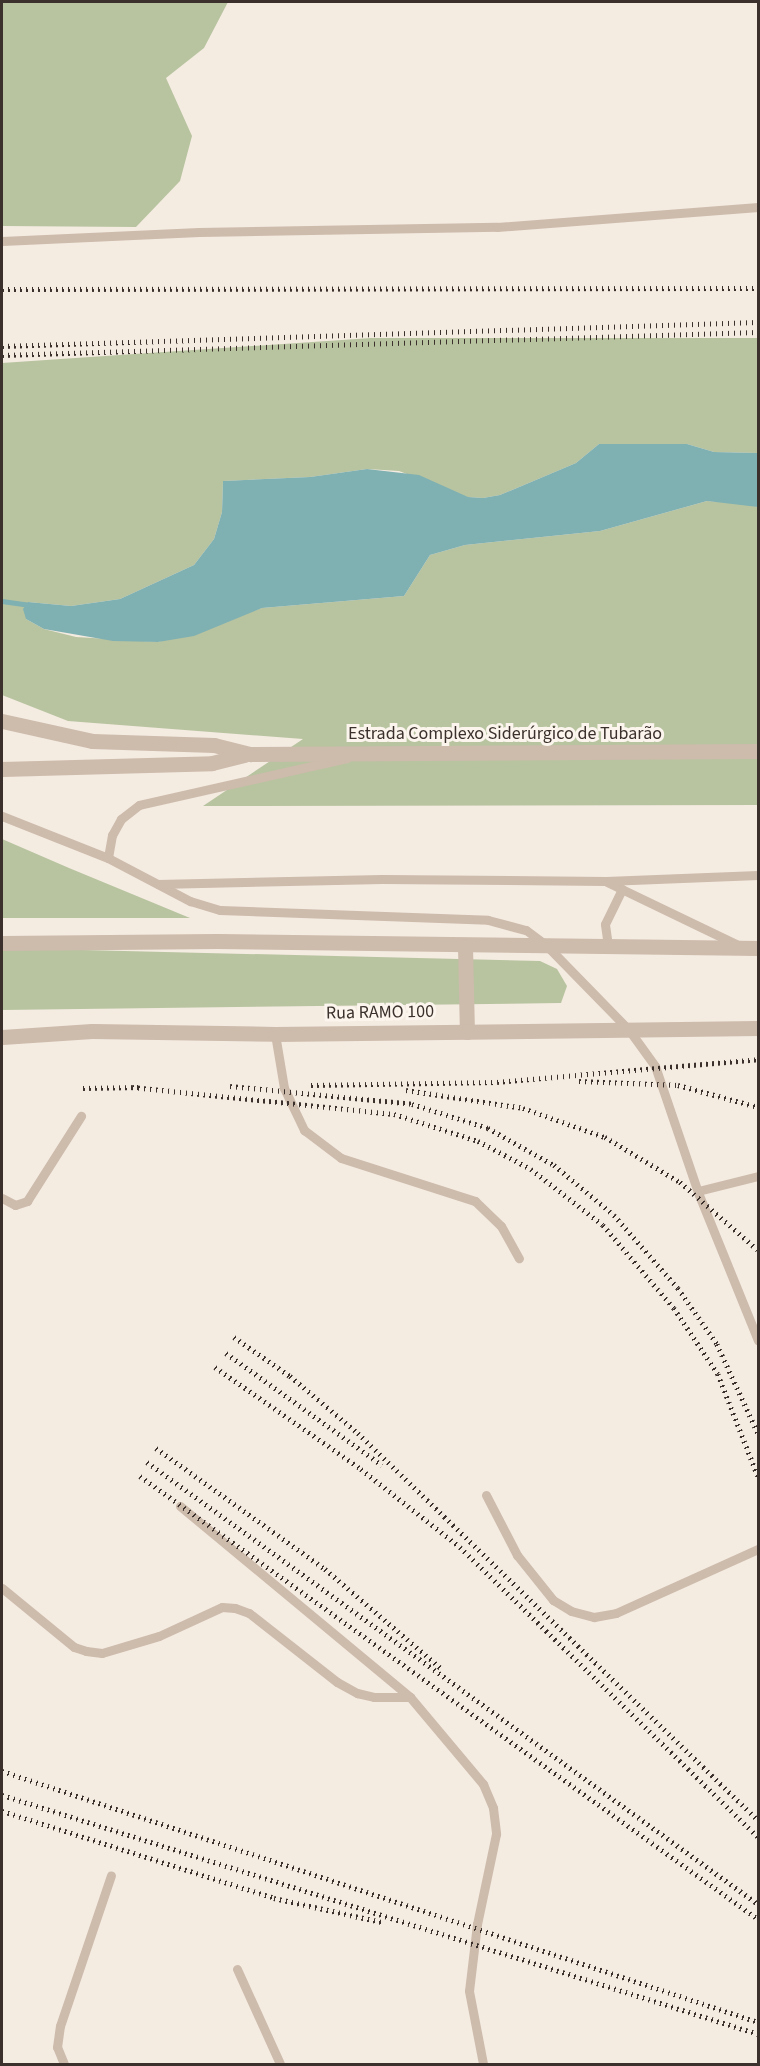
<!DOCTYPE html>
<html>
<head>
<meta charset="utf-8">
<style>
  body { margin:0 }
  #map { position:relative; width:760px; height:2066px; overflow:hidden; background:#f4ebe1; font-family:"Source Sans 3",sans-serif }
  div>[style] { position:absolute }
  .green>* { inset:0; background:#b8c4a0 }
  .water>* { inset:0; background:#7fb0b2 }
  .stream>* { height:4.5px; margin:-2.25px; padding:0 2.25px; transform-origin:2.25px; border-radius:2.25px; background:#7fb0b2 }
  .lane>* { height:9px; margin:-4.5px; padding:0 4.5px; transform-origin:4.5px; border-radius:4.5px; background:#cdbbac }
  .street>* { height:15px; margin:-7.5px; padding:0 7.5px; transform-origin:7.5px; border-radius:7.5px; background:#cdbbac }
  .rail>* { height:4.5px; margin-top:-2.25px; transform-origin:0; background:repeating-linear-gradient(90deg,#3b302b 0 1.5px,transparent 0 6px) }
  span { translate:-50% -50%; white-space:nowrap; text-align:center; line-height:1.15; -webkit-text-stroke:6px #fbf5ee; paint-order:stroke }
  .street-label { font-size:18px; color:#3b302b }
  .frame { position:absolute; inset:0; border:3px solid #3b302b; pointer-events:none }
</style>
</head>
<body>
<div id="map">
  <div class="green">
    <div style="clip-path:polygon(2px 2px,228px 2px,204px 48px,166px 78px,192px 136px,180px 181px,136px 227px,2px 226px)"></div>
    <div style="clip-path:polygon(371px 338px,758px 338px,758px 453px,714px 452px,687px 444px,599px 444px,576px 463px,500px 495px,483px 498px,467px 497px,399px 471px,367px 469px,310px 477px,223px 481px,222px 512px,214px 539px,194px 565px,120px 599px,71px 606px,28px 602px,26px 619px,44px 629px,76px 637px,158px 642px,262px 608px,404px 596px,430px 555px,465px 545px,600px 531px,707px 501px,748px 504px,758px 507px,758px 805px,203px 806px,303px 739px,68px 721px,2px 695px,2px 363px)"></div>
    <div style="clip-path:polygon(2px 839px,69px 868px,190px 918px,2px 918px)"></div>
    <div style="clip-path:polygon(2px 948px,540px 961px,557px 969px,567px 986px,561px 1003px,2px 1010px)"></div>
  </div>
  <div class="water">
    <div style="clip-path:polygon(599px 444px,687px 444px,714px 452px,758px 453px,758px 507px,707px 501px,600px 531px,465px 545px,430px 555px,404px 596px,262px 608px,194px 636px,158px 642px,113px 641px,44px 629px,26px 619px,23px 609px,28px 602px,71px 606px,120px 599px,194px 565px,214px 539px,222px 512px,223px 481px,310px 477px,367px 469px,419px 475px,468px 497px,483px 498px,500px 495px,576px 463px)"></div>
  </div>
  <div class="stream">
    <div style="left:2px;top:601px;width:30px;rotate:8deg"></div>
  </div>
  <div class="lane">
    <div style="left:2px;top:241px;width:197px;rotate:-2.6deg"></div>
    <div style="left:199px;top:232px;width:298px;rotate:-1deg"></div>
    <div style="left:497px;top:227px;width:262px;rotate:-4.4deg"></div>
    <div style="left:347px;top:758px;width:213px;rotate:167.3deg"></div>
    <div style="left:139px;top:805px;width:23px;rotate:142deg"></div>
    <div style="left:121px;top:819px;width:18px;rotate:119deg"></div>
    <div style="left:112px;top:835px;width:23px;rotate:100deg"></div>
    <div style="left:108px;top:858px;width:93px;rotate:27.7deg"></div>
    <div style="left:190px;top:901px;width:31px;rotate:17deg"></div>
    <div style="left:220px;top:910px;width:268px;rotate:2.1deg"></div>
    <div style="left:488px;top:920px;width:39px;rotate:15deg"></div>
    <div style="left:526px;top:930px;width:26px;rotate:37deg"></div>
    <div style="left:547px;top:946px;width:117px;rotate:45.7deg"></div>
    <div style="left:629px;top:1030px;width:44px;rotate:54.2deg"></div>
    <div style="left:655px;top:1066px;width:136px;rotate:71.2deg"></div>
    <div style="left:699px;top:1195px;width:157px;rotate:67.9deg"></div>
    <div style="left:2px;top:816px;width:114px;rotate:21.6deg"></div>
    <div style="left:607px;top:882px;width:145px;rotate:25.7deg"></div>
    <div style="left:158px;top:884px;width:224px;rotate:-1.3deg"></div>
    <div style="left:382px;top:879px;width:224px;rotate:0.5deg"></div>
    <div style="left:606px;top:881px;width:152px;rotate:-2.3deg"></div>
    <div style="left:608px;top:946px;width:22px;rotate:-98deg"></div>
    <div style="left:605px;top:924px;width:39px;rotate:-64deg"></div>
    <div style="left:275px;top:1034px;width:55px;rotate:80.5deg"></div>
    <div style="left:284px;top:1088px;width:47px;rotate:64.5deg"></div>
    <div style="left:304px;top:1130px;width:46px;rotate:37.1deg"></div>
    <div style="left:341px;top:1158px;width:141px;rotate:17.8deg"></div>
    <div style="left:475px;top:1201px;width:36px;rotate:44deg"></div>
    <div style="left:501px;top:1226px;width:37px;rotate:61deg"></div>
    <div style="left:698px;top:1191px;width:62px;rotate:-14deg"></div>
    <div style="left:2px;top:1198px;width:15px;rotate:28deg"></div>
    <div style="left:15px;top:1205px;width:13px;rotate:-18deg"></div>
    <div style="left:27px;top:1201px;width:101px;rotate:-57.6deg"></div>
    <div style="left:486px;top:1495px;width:68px;rotate:62.7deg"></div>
    <div style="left:517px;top:1555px;width:58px;rotate:51.3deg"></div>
    <div style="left:553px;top:1600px;width:21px;rotate:31deg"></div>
    <div style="left:571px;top:1611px;width:24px;rotate:15deg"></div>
    <div style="left:594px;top:1617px;width:22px;rotate:-10deg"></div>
    <div style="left:616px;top:1613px;width:156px;rotate:-24.3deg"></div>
    <div style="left:180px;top:1506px;width:299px;rotate:39.7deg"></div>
    <div style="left:410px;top:1697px;width:114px;rotate:50deg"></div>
    <div style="left:483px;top:1784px;width:26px;rotate:67deg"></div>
    <div style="left:493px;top:1808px;width:26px;rotate:83deg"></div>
    <div style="left:496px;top:1834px;width:92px;rotate:101.9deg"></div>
    <div style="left:477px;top:1924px;width:67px;rotate:96.8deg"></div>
    <div style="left:469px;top:1991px;width:74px;rotate:79.1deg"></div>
    <div style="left:2px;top:1588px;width:93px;rotate:39.3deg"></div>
    <div style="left:74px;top:1647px;width:13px;rotate:18deg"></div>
    <div style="left:86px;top:1651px;width:16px;rotate:7deg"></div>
    <div style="left:102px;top:1653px;width:59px;rotate:-16.6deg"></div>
    <div style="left:159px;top:1636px;width:69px;rotate:-24.7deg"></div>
    <div style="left:222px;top:1607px;width:13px;rotate:4deg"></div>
    <div style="left:235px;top:1608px;width:15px;rotate:20deg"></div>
    <div style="left:249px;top:1613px;width:112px;rotate:38.1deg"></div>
    <div style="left:337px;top:1682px;width:23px;rotate:29deg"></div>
    <div style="left:357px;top:1693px;width:17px;rotate:13deg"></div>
    <div style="left:374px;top:1697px;width:36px"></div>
    <div style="left:237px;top:1969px;width:104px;rotate:65.6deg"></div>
    <div style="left:64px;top:2064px;width:18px;rotate:-112deg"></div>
    <div style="left:57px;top:2047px;width:21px;rotate:-82deg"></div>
    <div style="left:60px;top:2026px;width:159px;rotate:-71.3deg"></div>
  </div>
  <div class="street">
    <div style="left:2px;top:721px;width:92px;rotate:12.5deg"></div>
    <div style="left:92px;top:741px;width:122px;rotate:1.9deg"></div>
    <div style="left:214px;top:745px;width:38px;rotate:14deg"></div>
    <div style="left:251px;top:754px;width:507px;rotate:-0.34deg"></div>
    <div style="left:2px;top:769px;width:210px;rotate:-1.6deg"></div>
    <div style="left:212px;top:763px;width:34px;rotate:-14deg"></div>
    <div style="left:2px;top:943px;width:215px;rotate:-0.5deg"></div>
    <div style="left:217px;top:941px;width:541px;rotate:0.74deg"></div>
    <div style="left:465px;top:946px;width:86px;rotate:88.7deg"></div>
    <div style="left:2px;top:1037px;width:90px;rotate:-3.8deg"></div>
    <div style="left:92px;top:1031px;width:183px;rotate:0.9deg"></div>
    <div style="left:275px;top:1034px;width:483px;rotate:-0.7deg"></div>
  </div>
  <div class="rail">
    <div style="left:2px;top:289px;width:756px;rotate:-0.08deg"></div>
    <div style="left:2px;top:346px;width:756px;rotate:-1.82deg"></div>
    <div style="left:2px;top:355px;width:756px;rotate:-1.74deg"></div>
    <div style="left:579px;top:1081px;width:99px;rotate:2.3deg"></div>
    <div style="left:678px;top:1085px;width:83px;rotate:15.4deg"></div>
    <div style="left:311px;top:1085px;width:186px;rotate:-0.9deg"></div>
    <div style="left:497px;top:1082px;width:262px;rotate:-5deg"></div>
    <div style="left:230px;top:1086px;width:183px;rotate:5.6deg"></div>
    <div style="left:412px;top:1104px;width:80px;rotate:17.5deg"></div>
    <div style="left:488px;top:1128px;width:76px;rotate:29.3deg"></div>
    <div style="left:554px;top:1165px;width:78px;rotate:39.8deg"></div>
    <div style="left:614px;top:1215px;width:97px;rotate:48.8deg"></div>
    <div style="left:678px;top:1288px;width:68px;rotate:55.1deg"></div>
    <div style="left:717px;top:1344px;width:98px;rotate:65.3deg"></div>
    <div style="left:132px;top:1087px;width:263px;rotate:5.9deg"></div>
    <div style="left:394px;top:1114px;width:88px;rotate:17.8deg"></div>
    <div style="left:478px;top:1141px;width:60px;rotate:27.8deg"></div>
    <div style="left:531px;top:1169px;width:91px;rotate:37.9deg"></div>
    <div style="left:603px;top:1225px;width:109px;rotate:49.5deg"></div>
    <div style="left:674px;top:1308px;width:79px;rotate:56.3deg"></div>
    <div style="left:718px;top:1374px;width:110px;rotate:68.6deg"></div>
    <div style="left:83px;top:1088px;width:57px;rotate:-1deg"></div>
    <div style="left:406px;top:1090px;width:118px;rotate:8.7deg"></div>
    <div style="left:523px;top:1108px;width:87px;rotate:19.5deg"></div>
    <div style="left:605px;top:1137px;width:87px;rotate:31deg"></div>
    <div style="left:680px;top:1182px;width:103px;rotate:41.1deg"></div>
    <div style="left:234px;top:1337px;width:68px;rotate:34.9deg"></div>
    <div style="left:290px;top:1376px;width:89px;rotate:40deg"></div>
    <div style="left:358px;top:1433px;width:557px;rotate:44.05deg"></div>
    <div style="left:226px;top:1353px;width:192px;rotate:35.7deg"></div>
    <div style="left:215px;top:1367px;width:178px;rotate:34.9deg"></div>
    <div style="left:361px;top:1469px;width:126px;rotate:38.2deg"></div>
    <div style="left:460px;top:1547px;width:416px;rotate:44.2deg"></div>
    <div style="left:156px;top:1448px;width:208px;rotate:35.6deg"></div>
    <div style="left:325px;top:1569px;width:153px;rotate:40.5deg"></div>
    <div style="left:147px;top:1462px;width:754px;rotate:35.88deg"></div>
    <div style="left:140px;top:1476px;width:760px;rotate:35.63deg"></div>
    <div style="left:2px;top:1771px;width:797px;rotate:18.37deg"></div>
    <div style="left:2px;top:1795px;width:793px;rotate:17.54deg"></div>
    <div style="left:2px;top:1811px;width:286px;rotate:17.7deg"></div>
    <div style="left:274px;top:1898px;width:110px;rotate:12.6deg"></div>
  </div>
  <div class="street-label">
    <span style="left:505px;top:734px">Estrada Complexo Siderúrgico de Tubarão</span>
    <span style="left:380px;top:1013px;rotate:-1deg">Rua RAMO 100</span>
  </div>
  <div class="frame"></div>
</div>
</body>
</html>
